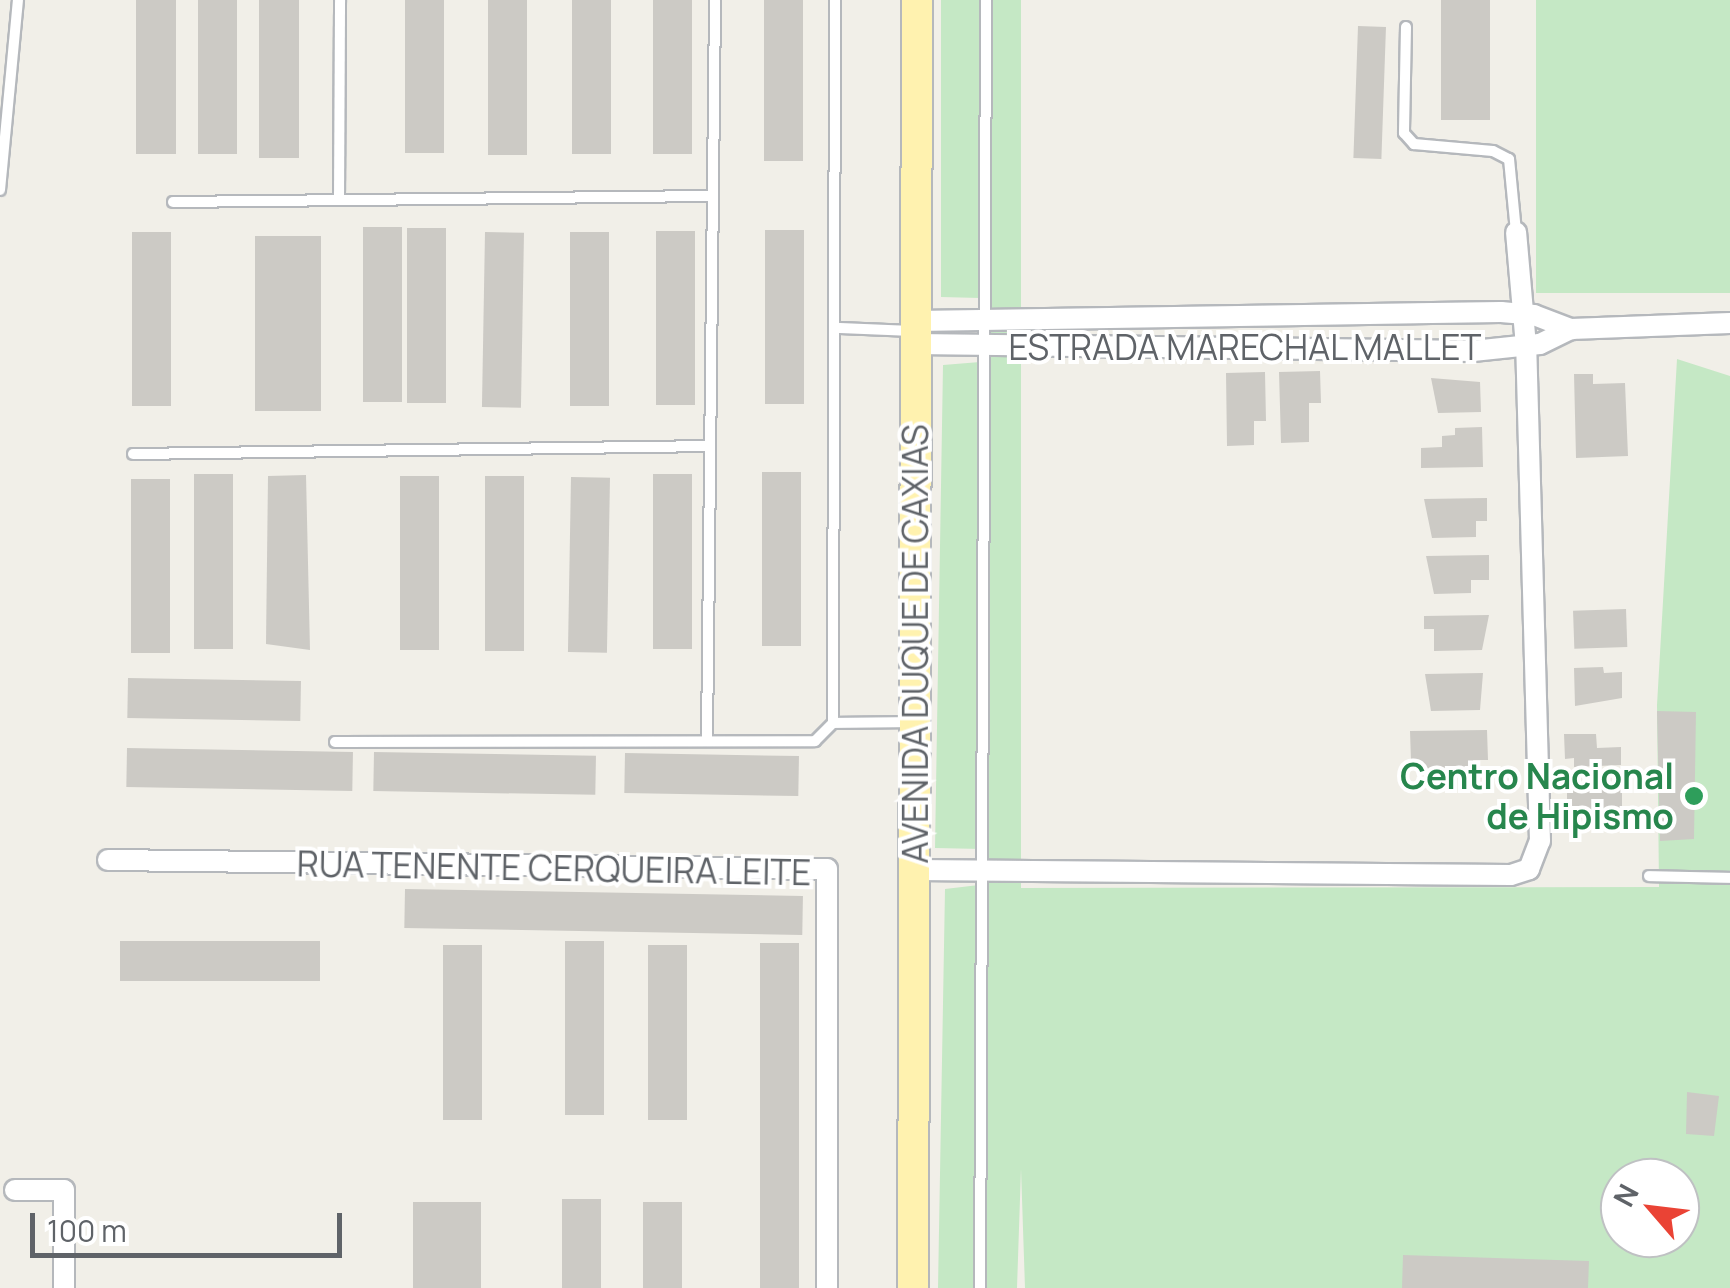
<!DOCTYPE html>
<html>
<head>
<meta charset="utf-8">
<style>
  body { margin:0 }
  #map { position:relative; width:1730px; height:1288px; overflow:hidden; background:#f1efe8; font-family:Manrope,sans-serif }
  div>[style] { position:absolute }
  .green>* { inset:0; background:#c5e8c5; transform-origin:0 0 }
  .building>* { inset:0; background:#cccac5; transform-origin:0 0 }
  .roads { filter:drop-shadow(2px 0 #b5b8bc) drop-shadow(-2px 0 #b5b8bc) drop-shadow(0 2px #b5b8bc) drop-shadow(0 -2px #b5b8bc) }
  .service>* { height:10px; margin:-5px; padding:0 5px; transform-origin:5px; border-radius:5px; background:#fff }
  .minor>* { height:20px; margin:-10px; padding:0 10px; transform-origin:10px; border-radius:10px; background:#fff }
  .primary>* { height:30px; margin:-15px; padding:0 15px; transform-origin:15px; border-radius:15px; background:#fff2af }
  .dots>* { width:28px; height:28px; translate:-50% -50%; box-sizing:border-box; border:5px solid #fff; border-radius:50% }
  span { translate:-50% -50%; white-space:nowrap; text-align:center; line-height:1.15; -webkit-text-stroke:8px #fff; paint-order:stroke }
  .street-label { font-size:35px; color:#5f6368 }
  .leisure-label { font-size:35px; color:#27864d; font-weight:700 }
  .right { translate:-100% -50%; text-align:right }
  .north { position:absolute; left:1600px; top:1158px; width:100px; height:100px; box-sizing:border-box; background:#fff; border:2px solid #bfc1c3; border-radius:50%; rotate:298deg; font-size:28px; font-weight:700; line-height:40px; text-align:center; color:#5f6368 }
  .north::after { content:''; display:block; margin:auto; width:35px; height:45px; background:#ea4335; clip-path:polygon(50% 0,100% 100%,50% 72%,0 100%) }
  .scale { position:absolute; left:30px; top:1213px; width:312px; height:45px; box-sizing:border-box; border:5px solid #5f6368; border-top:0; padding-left:12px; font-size:30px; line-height:35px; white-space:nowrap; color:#5f6368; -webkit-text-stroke:8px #fff; paint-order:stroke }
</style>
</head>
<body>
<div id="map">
  <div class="green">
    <div style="clip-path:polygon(evenodd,941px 0,980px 0,982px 123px,985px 0,1021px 0,1021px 888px,1659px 887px,1657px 705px,1677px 359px,1730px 376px,1730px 1288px,1025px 1288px,1021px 1169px,1017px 1288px,938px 1288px,945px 889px,979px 885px,982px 849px,935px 848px,943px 365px,980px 362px,980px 298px,941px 297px,941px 0,1620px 1178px,1680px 1178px,1680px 1238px,1620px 1238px,1620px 1178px)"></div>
    <div style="left:1536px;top:0;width:194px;height:293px"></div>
  </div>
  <div class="building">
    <div style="left:136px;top:0;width:40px;height:154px"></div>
    <div style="left:198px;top:0;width:39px;height:154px"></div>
    <div style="left:259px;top:0;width:40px;height:158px"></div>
    <div style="left:405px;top:0;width:39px;height:153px"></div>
    <div style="left:488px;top:0;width:39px;height:155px"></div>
    <div style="left:572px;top:0;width:39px;height:154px"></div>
    <div style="left:653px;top:0;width:39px;height:154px"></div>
    <div style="left:764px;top:0;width:39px;height:161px"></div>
    <div style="left:1441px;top:0;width:49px;height:120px"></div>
    <div style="left:1358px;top:26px;width:28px;height:132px;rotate:2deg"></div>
    <div style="left:363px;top:227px;width:39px;height:175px"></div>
    <div style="left:407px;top:228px;width:39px;height:175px"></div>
    <div style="left:765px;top:230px;width:39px;height:174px"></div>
    <div style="left:656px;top:231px;width:39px;height:174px"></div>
    <div style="left:132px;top:232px;width:39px;height:174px"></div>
    <div style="left:485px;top:232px;width:39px;height:175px;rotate:1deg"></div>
    <div style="left:570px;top:232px;width:39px;height:174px"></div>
    <div style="left:255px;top:236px;width:66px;height:175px"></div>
    <div style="clip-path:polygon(1320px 371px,1321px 403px,1309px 403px,1309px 442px,1281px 443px,1279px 372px)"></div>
    <div style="clip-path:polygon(1265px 372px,1266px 421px,1254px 421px,1254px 445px,1227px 446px,1226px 373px)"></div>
    <div style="clip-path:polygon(1574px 374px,1593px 374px,1593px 384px,1625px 383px,1628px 456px,1576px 458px)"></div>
    <div style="clip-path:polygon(1431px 378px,1480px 382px,1481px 412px,1438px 413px)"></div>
    <div style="clip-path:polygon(1482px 427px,1483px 467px,1421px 468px,1421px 448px,1442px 447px,1442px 436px,1455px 435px,1455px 428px)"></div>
    <div style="left:762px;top:472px;width:39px;height:174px"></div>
    <div style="left:233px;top:474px;width:175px;height:39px;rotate:90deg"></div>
    <div style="left:692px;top:474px;width:175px;height:39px;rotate:90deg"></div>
    <div style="clip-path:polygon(306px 475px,310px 650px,266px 644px,268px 476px)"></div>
    <div style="left:400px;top:476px;width:39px;height:174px"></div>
    <div style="left:485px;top:476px;width:39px;height:175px"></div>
    <div style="left:571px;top:477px;width:39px;height:175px;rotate:1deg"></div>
    <div style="left:131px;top:479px;width:39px;height:174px"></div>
    <div style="clip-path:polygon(1487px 498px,1487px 521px,1476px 521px,1476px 537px,1432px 538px,1424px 499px)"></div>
    <div style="clip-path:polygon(1489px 555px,1489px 580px,1471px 580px,1471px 593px,1434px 594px,1426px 556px)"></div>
    <div style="left:1626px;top:609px;width:38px;height:53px;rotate:88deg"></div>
    <div style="clip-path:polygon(1489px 615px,1482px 650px,1434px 651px,1434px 629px,1424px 629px,1424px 616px)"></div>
    <div style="clip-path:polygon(1603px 667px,1604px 673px,1622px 672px,1622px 698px,1575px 706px,1574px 668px)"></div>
    <div style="clip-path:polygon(1483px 673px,1480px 710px,1431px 711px,1425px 674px)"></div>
    <div style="left:128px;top:678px;width:173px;height:40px;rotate:1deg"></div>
    <div style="clip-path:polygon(1657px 711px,1696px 712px,1694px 839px,1660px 841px)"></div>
    <div style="clip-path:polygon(1487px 730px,1488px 760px,1473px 760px,1474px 768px,1422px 769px,1422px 761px,1411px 761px,1410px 731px)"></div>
    <div style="clip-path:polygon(1564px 734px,1596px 734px,1597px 748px,1621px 747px,1621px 765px,1574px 767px,1574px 758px,1565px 759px)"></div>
    <div style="left:127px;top:748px;width:226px;height:39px;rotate:1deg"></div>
    <div style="left:374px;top:752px;width:222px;height:39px;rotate:1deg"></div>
    <div style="left:625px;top:753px;width:174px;height:40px;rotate:1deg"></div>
    <div style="left:1622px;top:786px;width:31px;height:55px;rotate:90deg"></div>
    <div style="left:405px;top:889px;width:398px;height:39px;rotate:1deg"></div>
    <div style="left:120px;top:941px;width:200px;height:40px"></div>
    <div style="left:565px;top:941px;width:39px;height:174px"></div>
    <div style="left:799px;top:943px;width:345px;height:39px;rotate:90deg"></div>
    <div style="left:443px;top:945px;width:39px;height:175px"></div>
    <div style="left:648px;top:945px;width:39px;height:175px"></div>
    <div style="clip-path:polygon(1687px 1092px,1719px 1096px,1714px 1136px,1686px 1134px)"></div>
    <div style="left:562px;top:1199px;width:39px;height:89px"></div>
    <div style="left:413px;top:1202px;width:68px;height:86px"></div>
    <div style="left:643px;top:1202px;width:39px;height:86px"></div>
    <div style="clip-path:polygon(1403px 1255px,1589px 1261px,1588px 1288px,1402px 1288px)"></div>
  </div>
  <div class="roads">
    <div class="service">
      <div style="left:835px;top:0;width:723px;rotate:90.16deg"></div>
      <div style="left:833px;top:723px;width:80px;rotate:-0.7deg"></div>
      <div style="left:1406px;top:27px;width:106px;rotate:91.1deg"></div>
      <div style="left:1404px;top:133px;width:15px;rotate:48deg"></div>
      <div style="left:1414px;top:144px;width:79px;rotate:5.1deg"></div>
      <div style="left:1493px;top:151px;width:18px;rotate:27deg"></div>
      <div style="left:1509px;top:159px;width:73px;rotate:84.5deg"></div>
      <div style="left:0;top:190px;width:191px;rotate:-84.6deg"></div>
      <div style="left:339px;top:200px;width:200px;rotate:-89.7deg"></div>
      <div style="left:173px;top:202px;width:540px;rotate:-0.64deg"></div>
      <div style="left:839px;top:328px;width:74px;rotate:2.3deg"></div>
      <div style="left:133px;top:454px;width:577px;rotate:-0.79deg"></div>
      <div style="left:707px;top:741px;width:741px;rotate:-89.38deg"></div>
      <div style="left:335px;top:742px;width:480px;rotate:-0.1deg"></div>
      <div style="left:815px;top:741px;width:25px;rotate:-45deg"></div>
      <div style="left:1649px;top:876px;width:81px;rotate:1.4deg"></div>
      <div style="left:980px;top:1288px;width:1288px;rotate:-89.73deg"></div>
    </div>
    <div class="minor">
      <div style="left:916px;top:321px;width:585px;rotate:-0.88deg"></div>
      <div style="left:1501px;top:312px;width:33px;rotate:5deg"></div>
      <div style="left:1534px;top:315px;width:40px;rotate:21deg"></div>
      <div style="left:916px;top:344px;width:557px;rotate:0.72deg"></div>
      <div style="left:1473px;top:351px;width:67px;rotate:-6deg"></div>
      <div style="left:1540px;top:344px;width:34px;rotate:-26deg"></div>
      <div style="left:1571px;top:329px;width:159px;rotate:-2.2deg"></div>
      <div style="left:108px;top:860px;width:719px;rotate:0.72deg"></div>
      <div style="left:827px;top:869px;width:419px;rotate:90deg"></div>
      <div style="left:915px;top:870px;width:596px;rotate:0.48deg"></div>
      <div style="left:1511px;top:875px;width:19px;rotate:-18deg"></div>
      <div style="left:1529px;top:869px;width:30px;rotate:-69deg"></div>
      <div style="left:1540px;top:841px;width:495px;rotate:-91.6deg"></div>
      <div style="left:1526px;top:346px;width:114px;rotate:-95deg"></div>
      <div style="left:15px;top:1190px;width:49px"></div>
      <div style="left:64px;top:1190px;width:98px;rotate:90deg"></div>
    </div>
    <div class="primary">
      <div style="left:913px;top:1288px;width:1288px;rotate:-89.82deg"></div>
    </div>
  </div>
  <div class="dots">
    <div style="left:1694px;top:796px;background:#2e9e5b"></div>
  </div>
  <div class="street-label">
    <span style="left:1245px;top:347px">ESTRADA MARECHAL MALLET</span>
    <span style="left:915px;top:644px;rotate:-90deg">AVENIDA DUQUE DE CAXIAS</span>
    <span style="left:554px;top:868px;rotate:1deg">RUA TENENTE CERQUEIRA LEITE</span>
  </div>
  <div class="leisure-label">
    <span class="right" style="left:1674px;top:796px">Centro Nacional<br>de Hipismo</span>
  </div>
  <div class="north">N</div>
  <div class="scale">100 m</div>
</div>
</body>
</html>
